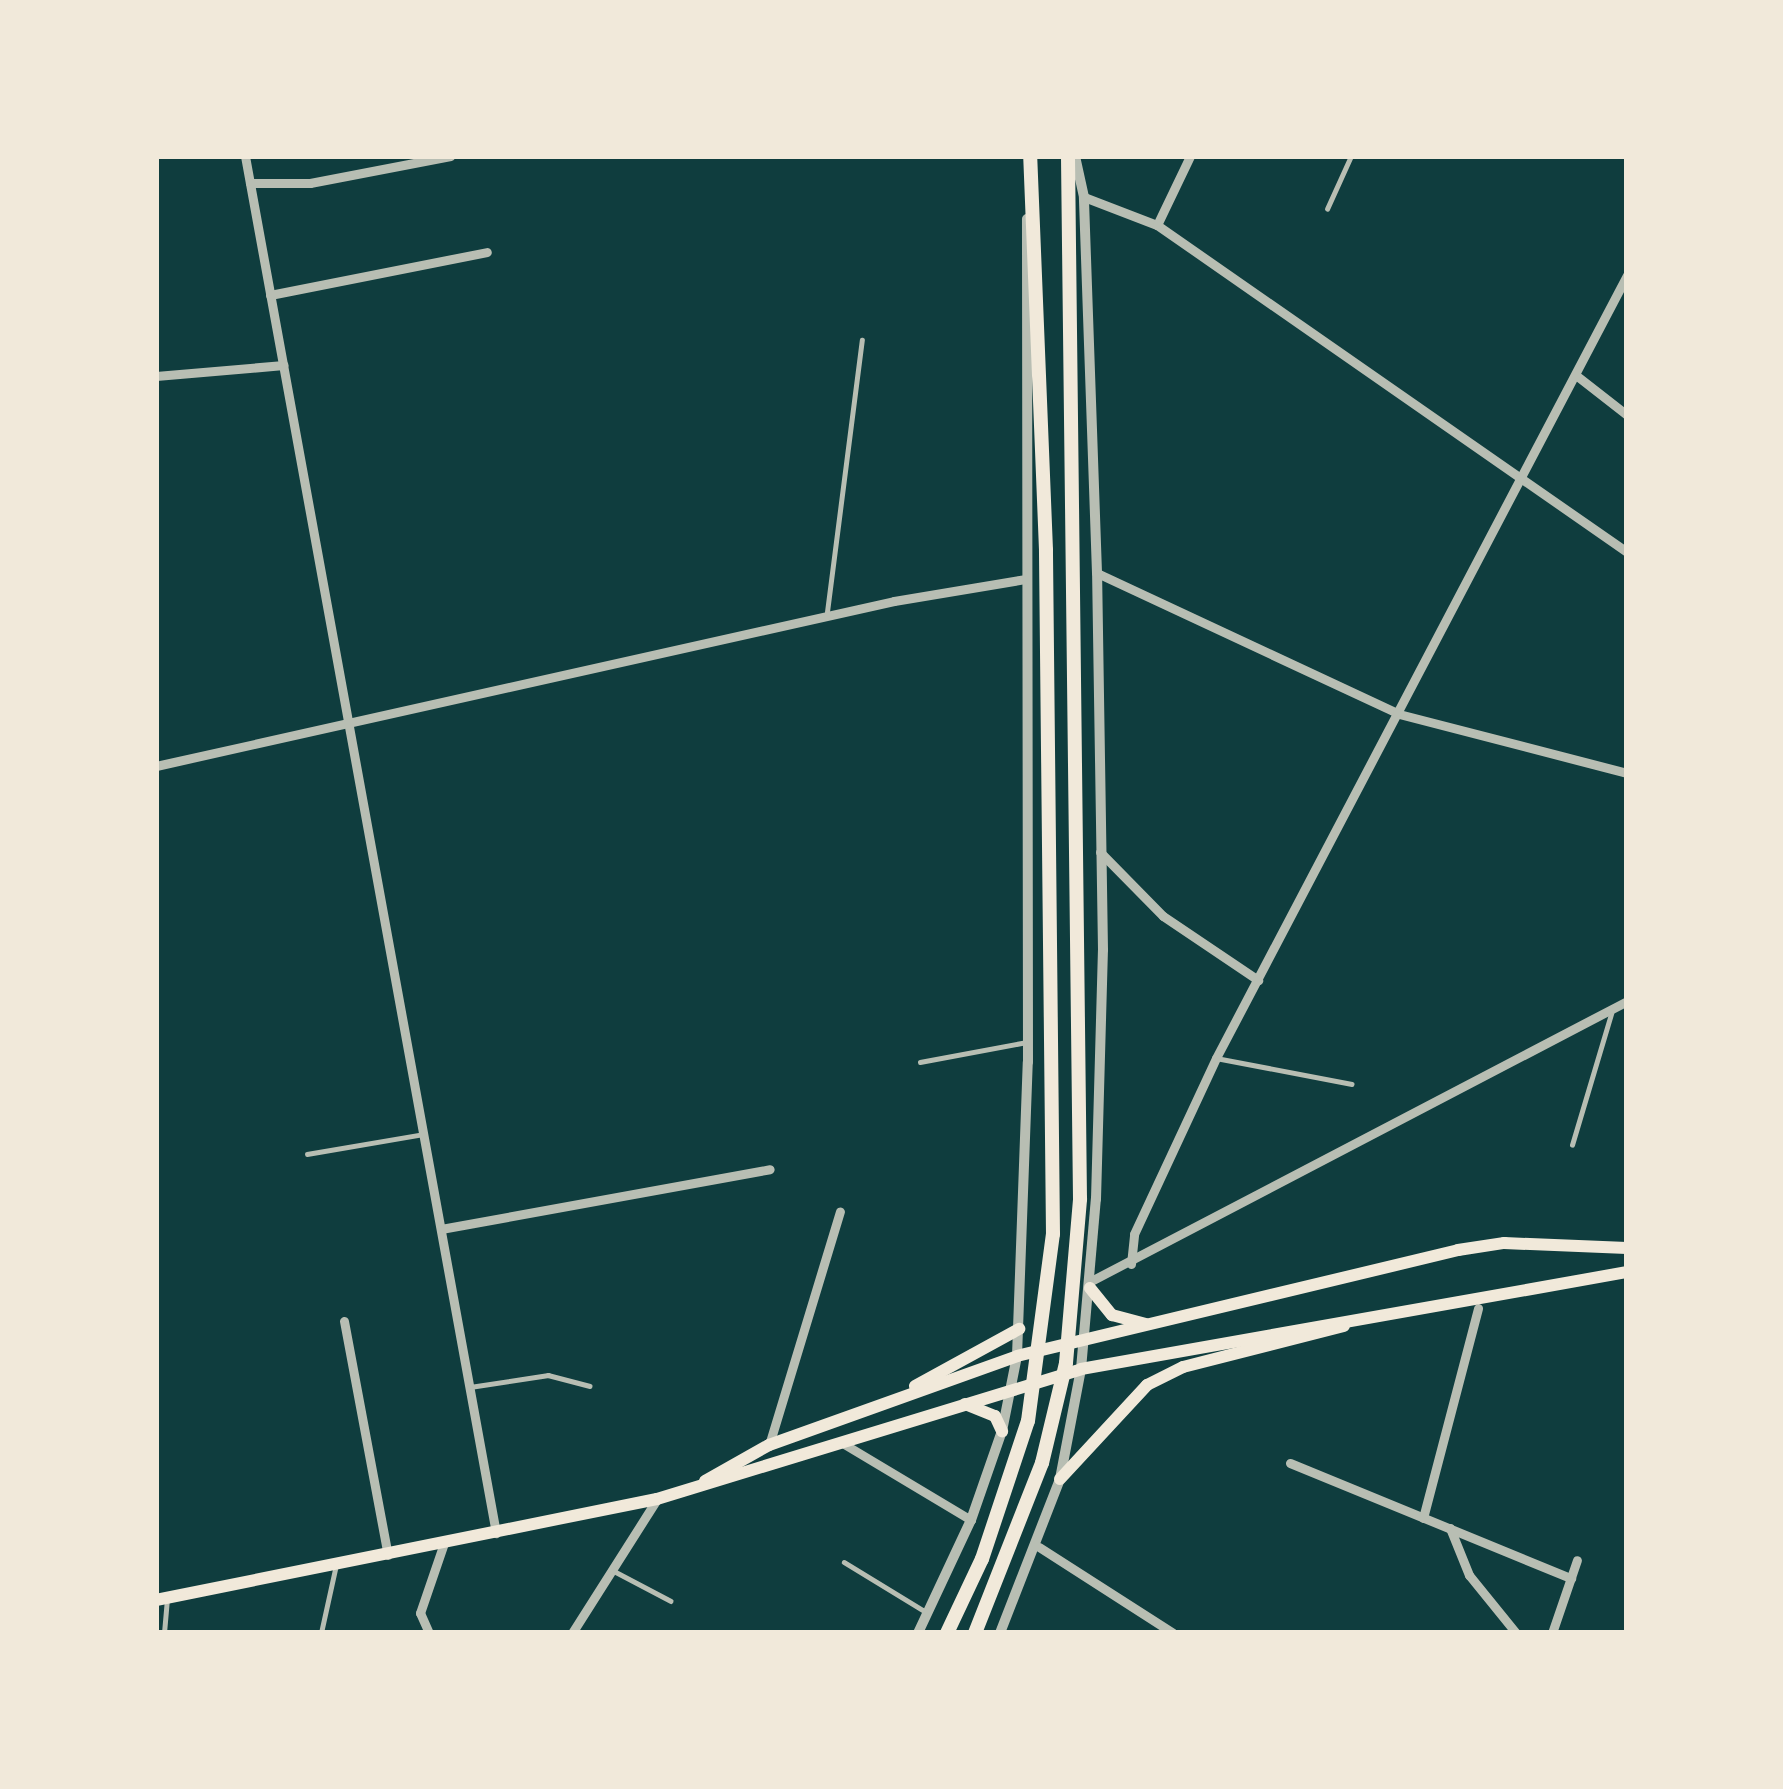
<!DOCTYPE html>
<html>
<head>
<meta charset="utf-8">
<style>
  body { margin:0 }
  #map { position:relative; width:1783px; height:1789px; overflow:hidden; background:#0f3d3e; font-family:Jost,sans-serif }
  div>[style] { position:absolute }
  .service>* { height:4.5px; margin:-2.25px; padding:0 2.25px; transform-origin:2.25px; border-radius:2.25px; background:#b8beb3 }
  .minor>* { height:9px; margin:-4.5px; padding:0 4.5px; transform-origin:4.5px; border-radius:4.5px; background:#b8beb3 }
  .tertiary>* { height:10px; margin:-5px; padding:0 5px; transform-origin:5px; border-radius:5px; background:#b8beb3 }
  .secondary>* { height:12px; margin:-6px; padding:0 6px; transform-origin:6px; border-radius:6px; background:#f1e9da }
  .primary>* { height:14px; margin:-7px; padding:0 7px; transform-origin:7px; border-radius:7px; background:#f1e9da }
  span { translate:-50% -50%; white-space:nowrap; text-align:center; line-height:1.15; -webkit-text-stroke:10px #f1e9da; paint-order:stroke }
  .frame { position:absolute; inset:0; border:159px solid #f1e9da; pointer-events:none }
</style>
</head>
<body>
<div id="map">
  <div class="service">
    <div style="left:1327px;top:209px;width:58px;rotate:-65.6deg"></div>
    <div style="left:827px;top:612px;width:274px;rotate:-82.7deg"></div>
    <div style="left:1216px;top:1058px;width:138px;rotate:10.8deg"></div>
    <div style="left:920px;top:1062px;width:109px;rotate:-10.6deg"></div>
    <div style="left:1572px;top:1145px;width:137px;rotate:-73.4deg"></div>
    <div style="left:307px;top:1154px;width:119px;rotate:-9.7deg"></div>
    <div style="left:470px;top:1387px;width:79px;rotate:-8.7deg"></div>
    <div style="left:548px;top:1375px;width:43px;rotate:14.7deg"></div>
    <div style="left:844px;top:1562px;width:92px;rotate:31.3deg"></div>
    <div style="left:614px;top:1571px;width:64px;rotate:27.8deg"></div>
    <div style="left:164px;top:1633px;width:35px;rotate:-85deg"></div>
    <div style="left:321px;top:1633px;width:70px;rotate:-77.6deg"></div>
  </div>
  <div class="minor">
    <div style="left:245px;top:156px;width:1400px;rotate:79.67deg"></div>
    <div style="left:250px;top:183px;width:60px"></div>
    <div style="left:310px;top:183px;width:143px;rotate:-10.9deg"></div>
    <div style="left:1084px;top:197px;width:78px;rotate:21deg"></div>
    <div style="left:1157px;top:225px;width:573px;rotate:34.83deg"></div>
    <div style="left:1157px;top:225px;width:76px;rotate:-64.4deg"></div>
    <div style="left:270px;top:295px;width:221px;rotate:-11.2deg"></div>
    <div style="left:156px;top:376px;width:128px;rotate:-4.9deg"></div>
    <div style="left:1577px;top:376px;width:63px;rotate:38deg"></div>
    <div style="left:1097px;top:573px;width:333px;rotate:25deg"></div>
    <div style="left:1399px;top:714px;width:236px;rotate:14.5deg"></div>
    <div style="left:156px;top:766px;width:756px;rotate:-12.6deg"></div>
    <div style="left:894px;top:601px;width:134px;rotate:-9.5deg"></div>
    <div style="left:1100px;top:852px;width:90px;rotate:45.5deg"></div>
    <div style="left:1163px;top:916px;width:115px;rotate:34deg"></div>
    <div style="left:441px;top:1229px;width:334px;rotate:-10.3deg"></div>
    <div style="left:1131px;top:1264px;width:30px;rotate:-84deg"></div>
    <div style="left:1134px;top:1234px;width:194px;rotate:-65deg"></div>
    <div style="left:1216px;top:1058px;width:884px;rotate:-62.3deg"></div>
    <div style="left:1091px;top:1281px;width:605px;rotate:-27.58deg"></div>
    <div style="left:344px;top:1321px;width:238px;rotate:79.4deg"></div>
    <div style="left:844px;top:1444px;width:148px;rotate:30.9deg"></div>
    <div style="left:769px;top:1445px;width:244px;rotate:-73.1deg"></div>
    <div style="left:1290px;top:1463px;width:304px;rotate:22.3deg"></div>
    <div style="left:1423px;top:1518px;width:217px;rotate:-75.3deg"></div>
    <div style="left:1450px;top:1528px;width:51px;rotate:68deg"></div>
    <div style="left:1469px;top:1575px;width:75px;rotate:51deg"></div>
    <div style="left:1039px;top:1547px;width:159px;rotate:32.7deg"></div>
    <div style="left:429px;top:1633px;width:22px;rotate:-114deg"></div>
    <div style="left:420px;top:1613px;width:74px;rotate:-71.1deg"></div>
    <div style="left:572px;top:1633px;width:159px;rotate:-57.6deg"></div>
    <div style="left:1552px;top:1633px;width:77px;rotate:-71.1deg"></div>
  </div>
  <div class="tertiary">
    <div style="left:918px;top:1633px;width:125px;rotate:-64.9deg"></div>
    <div style="left:971px;top:1520px;width:94px;rotate:-70.8deg"></div>
    <div style="left:1002px;top:1431px;width:76px;rotate:-78.7deg"></div>
    <div style="left:1017px;top:1356px;width:294px;rotate:-87.9deg"></div>
    <div style="left:1028px;top:1062px;width:843px;rotate:-90.07deg"></div>
    <div style="left:1000px;top:1633px;width:165px;rotate:-68.7deg"></div>
    <div style="left:1060px;top:1479px;width:112px;rotate:-79.2deg"></div>
    <div style="left:1081px;top:1369px;width:171px;rotate:-85deg"></div>
    <div style="left:1096px;top:1199px;width:249px;rotate:-88.4deg"></div>
    <div style="left:1103px;top:950px;width:377px;rotate:-90.9deg"></div>
    <div style="left:1097px;top:573px;width:376px;rotate:-92deg"></div>
    <div style="left:1084px;top:197px;width:42px;rotate:-102.4deg"></div>
  </div>
  <div class="secondary">
    <div style="left:1090px;top:1288px;width:35px;rotate:51deg"></div>
    <div style="left:1112px;top:1315px;width:35px;rotate:15deg"></div>
    <div style="left:915px;top:1386px;width:119px;rotate:-28.7deg"></div>
    <div style="left:965px;top:1404px;width:32px;rotate:22deg"></div>
    <div style="left:995px;top:1416px;width:17px;rotate:65deg"></div>
    <div style="left:1060px;top:1479px;width:128px;rotate:-47.2deg"></div>
    <div style="left:1147px;top:1385px;width:40px;rotate:-26.6deg"></div>
    <div style="left:1183px;top:1367px;width:166px;rotate:-14.3deg"></div>
    <div style="left:705px;top:1481px;width:73px;rotate:-29.4deg"></div>
    <div style="left:769px;top:1445px;width:263px;rotate:-19.7deg"></div>
    <div style="left:1017px;top:1356px;width:454px;rotate:-13.5deg"></div>
    <div style="left:1458px;top:1250px;width:47px;rotate:-8.7deg"></div>
    <div style="left:1504px;top:1243px;width:123px;rotate:2.3deg"></div>
    <div style="left:156px;top:1600px;width:511px;rotate:-11.4deg"></div>
    <div style="left:657px;top:1499px;width:443px;rotate:-17deg"></div>
    <div style="left:1081px;top:1369px;width:555px;rotate:-10.07deg"></div>
  </div>
  <div class="primary">
    <div style="left:947px;top:1633px;width:82px;rotate:-64.7deg"></div>
    <div style="left:982px;top:1559px;width:145px;rotate:-71.6deg"></div>
    <div style="left:1028px;top:1421px;width:189px;rotate:-82.4deg"></div>
    <div style="left:1053px;top:1234px;width:684px;rotate:-90.59deg"></div>
    <div style="left:1046px;top:550px;width:394px;rotate:-92.3deg"></div>
    <div style="left:975px;top:1633px;width:183px;rotate:-68.5deg"></div>
    <div style="left:1042px;top:1463px;width:103px;rotate:-76.5deg"></div>
    <div style="left:1066px;top:1363px;width:165px;rotate:-85.1deg"></div>
    <div style="left:1080px;top:1199px;width:1043px;rotate:-90.66deg"></div>
  </div>
  <div class="frame"></div>
</div>
</body>
</html>
